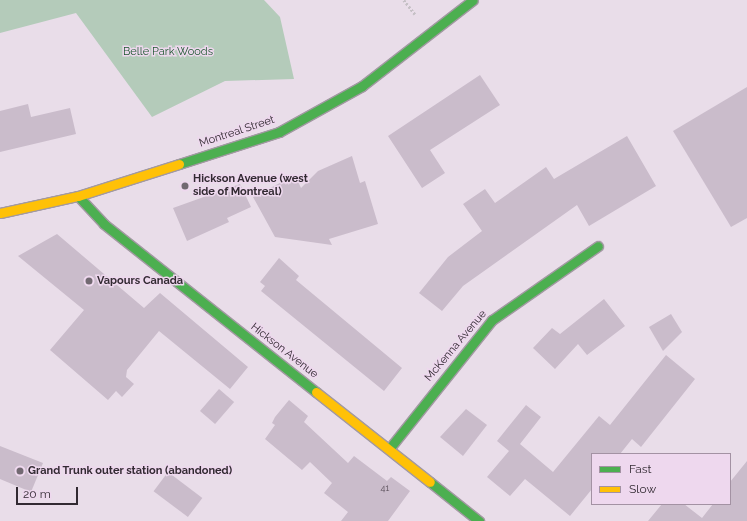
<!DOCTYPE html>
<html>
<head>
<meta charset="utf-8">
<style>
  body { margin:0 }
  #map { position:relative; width:747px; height:521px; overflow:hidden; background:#e9dde9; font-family:Raleway,sans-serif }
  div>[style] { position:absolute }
  .green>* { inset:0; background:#b4cbba }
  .building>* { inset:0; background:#cabccb; transform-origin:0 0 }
  .path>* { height:2.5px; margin-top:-1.25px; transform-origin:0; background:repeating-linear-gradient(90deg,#c5c0c5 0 2px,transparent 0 4px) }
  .roads { filter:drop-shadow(1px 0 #a299a2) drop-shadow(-1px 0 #a299a2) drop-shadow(0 1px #a299a2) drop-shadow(0 -1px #a299a2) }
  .fast>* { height:9px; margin:-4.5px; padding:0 4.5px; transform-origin:4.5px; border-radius:4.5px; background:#4caf50 }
  .slow>* { height:9px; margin:-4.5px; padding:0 4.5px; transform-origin:4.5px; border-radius:4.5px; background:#ffc107 }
  .dots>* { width:11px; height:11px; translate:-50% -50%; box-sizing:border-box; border:2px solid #eed8ee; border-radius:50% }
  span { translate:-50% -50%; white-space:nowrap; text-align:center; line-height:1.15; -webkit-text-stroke:3px #eed8ee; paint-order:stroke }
  .number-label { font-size:9px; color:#584e58 }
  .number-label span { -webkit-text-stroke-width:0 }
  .park-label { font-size:11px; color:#1b572e }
  .street-label { font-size:11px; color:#322a32 }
  .poi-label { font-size:11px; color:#322a32; font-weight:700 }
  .left { translate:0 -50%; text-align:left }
  .legend { position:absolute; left:591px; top:453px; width:140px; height:52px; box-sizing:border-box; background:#eed8ee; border:1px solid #a392a3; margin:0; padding:5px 7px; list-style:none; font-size:12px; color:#322a32 }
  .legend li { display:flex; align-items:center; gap:8px; height:20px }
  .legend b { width:20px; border:1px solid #a392a3 }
  .scale { position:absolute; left:16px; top:487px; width:62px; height:18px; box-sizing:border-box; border:2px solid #322a32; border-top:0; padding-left:5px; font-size:12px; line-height:14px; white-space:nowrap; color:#322a32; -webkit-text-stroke:3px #eed8ee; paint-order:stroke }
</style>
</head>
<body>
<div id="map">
  <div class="green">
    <div style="clip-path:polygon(0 0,264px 0,280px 17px,294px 79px,225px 81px,152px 117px,76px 13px,0 33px)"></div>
  </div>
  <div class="building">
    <div style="clip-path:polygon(480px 75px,500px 105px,430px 150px,445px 173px,422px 188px,388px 136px)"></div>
    <div style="clip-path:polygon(747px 87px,747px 218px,731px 227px,673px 131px)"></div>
    <div style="clip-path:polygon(28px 104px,31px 117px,70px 108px,76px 134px,0 152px,0 111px)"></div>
    <div style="clip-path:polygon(627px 136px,656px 186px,589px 226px,577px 205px,463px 286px,442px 311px,419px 293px,448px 257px,482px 231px,463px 204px,485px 189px,495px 203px,546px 167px,554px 179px)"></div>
    <div style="clip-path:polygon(352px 156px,360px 183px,365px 181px,378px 224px,329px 239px,332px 245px,275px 237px,253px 197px,295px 175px,301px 188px,318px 171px)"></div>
    <div style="clip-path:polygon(240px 184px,251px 207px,227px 218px,229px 222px,187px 241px,173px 208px)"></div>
    <div style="clip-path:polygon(57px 234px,144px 308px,160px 293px,248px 367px,230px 389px,159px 331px,127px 370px,126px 377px,134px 384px,122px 397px,116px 391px,108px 400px,50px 350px,84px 310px,18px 256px)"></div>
    <div style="clip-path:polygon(279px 258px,299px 276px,296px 280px,402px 368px,384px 391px,261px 291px,265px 286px,260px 282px)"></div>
    <div style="clip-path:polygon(604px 299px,625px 326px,587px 355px,578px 344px,555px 369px,533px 348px,552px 328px,560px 334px)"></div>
    <div style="clip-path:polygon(671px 314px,682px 332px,663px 351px,649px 327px)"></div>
    <div style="clip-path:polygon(666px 355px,695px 379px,641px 447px,632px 439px,620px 454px,592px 454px,592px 489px,570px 516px,525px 479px,510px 496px,487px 477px,509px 451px,497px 441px,526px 405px,541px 417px,520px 444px,553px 472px,599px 416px,610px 425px)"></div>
    <div style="left:219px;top:389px;width:20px;height:29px;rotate:41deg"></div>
    <div style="clip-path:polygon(289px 400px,308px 416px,304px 422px,348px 463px,354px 456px,387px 481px,391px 477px,410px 491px,388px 521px,341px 521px,348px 512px,324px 493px,332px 483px,310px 462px,302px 470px,265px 439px,275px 425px,272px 423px,275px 417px)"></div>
    <div style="clip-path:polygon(466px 409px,487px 425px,463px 456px,440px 437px)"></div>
    <div style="clip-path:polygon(0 446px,43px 463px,31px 492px,0 479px)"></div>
    <div style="clip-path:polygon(747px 461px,747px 521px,648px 521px,662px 504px,684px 504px,702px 518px,713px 504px,730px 504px,730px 482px)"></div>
    <div style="left:168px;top:472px;width:43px;height:24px;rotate:37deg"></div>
  </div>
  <div class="path">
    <div style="left:404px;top:0;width:18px;rotate:52deg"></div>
  </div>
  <div class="roads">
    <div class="fast">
      <div style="left:179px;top:164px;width:105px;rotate:-17.7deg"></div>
      <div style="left:279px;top:132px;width:95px;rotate:-29deg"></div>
      <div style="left:362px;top:86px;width:140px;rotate:-37.8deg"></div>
      <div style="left:78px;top:196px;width:38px;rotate:47deg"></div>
      <div style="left:104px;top:224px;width:270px;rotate:38.4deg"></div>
      <div style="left:389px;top:449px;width:165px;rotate:-51.4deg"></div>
      <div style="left:492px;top:320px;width:129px;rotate:-34.9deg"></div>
      <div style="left:430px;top:482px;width:63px;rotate:38.5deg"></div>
    </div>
    <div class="slow">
      <div style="left:0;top:213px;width:80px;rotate:-12.3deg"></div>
      <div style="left:78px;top:196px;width:106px;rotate:-17.6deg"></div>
      <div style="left:316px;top:392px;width:145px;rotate:38.3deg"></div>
    </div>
  </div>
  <div class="dots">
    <div style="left:185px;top:186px;background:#726972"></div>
    <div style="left:89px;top:281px;background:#726972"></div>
    <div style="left:20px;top:471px;background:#726972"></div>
  </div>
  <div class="number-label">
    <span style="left:385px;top:488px">41</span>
  </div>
  <div class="park-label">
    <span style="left:168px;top:52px">Belle Park Woods</span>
  </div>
  <div class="street-label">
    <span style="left:237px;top:132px;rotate:-18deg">Montreal Street</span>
    <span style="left:456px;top:346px;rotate:-50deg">McKenna Avenue</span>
    <span style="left:284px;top:351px;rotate:38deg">Hickson Avenue</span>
  </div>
  <div class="poi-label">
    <span class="left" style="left:193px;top:186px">Hickson Avenue (west<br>side of Montreal)</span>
    <span class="left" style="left:97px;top:281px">Vapours Canada</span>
    <span class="left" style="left:28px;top:471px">Grand Trunk outer station (abandoned)</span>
  </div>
  <ul class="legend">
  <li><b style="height:5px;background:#4caf50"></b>Fast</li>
  <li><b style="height:5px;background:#ffc107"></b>Slow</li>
  </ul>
  <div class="scale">20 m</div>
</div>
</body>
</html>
